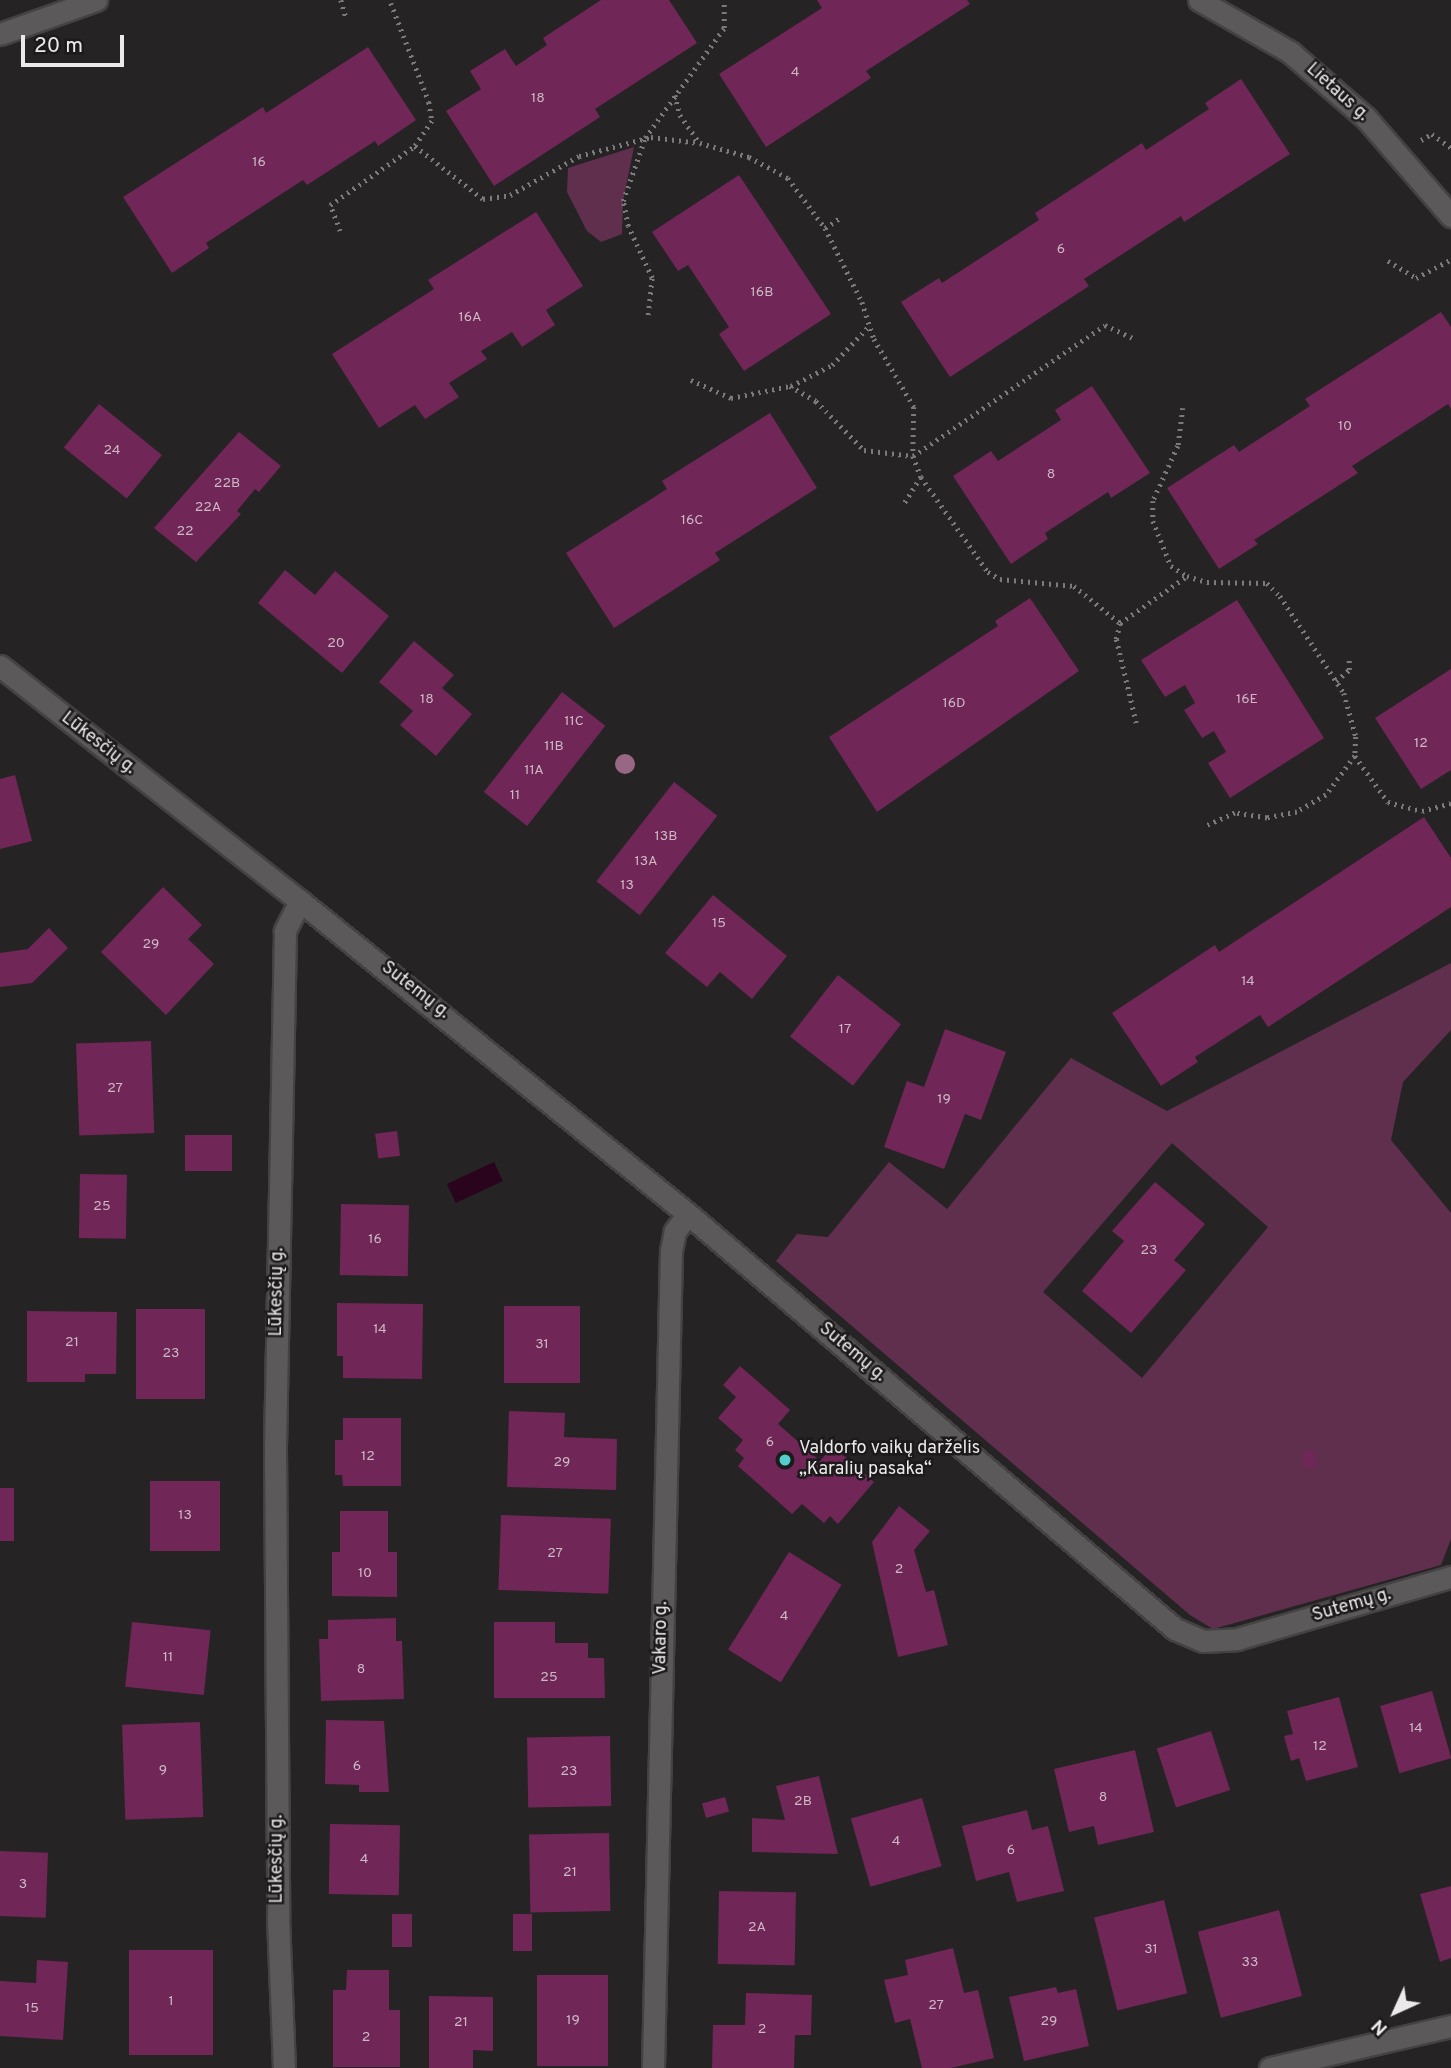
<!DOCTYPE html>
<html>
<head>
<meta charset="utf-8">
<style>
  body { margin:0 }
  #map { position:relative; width:1451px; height:2068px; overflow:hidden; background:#262325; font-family:Overpass,sans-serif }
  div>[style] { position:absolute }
  .green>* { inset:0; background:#612f4e }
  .water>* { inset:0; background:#2a041d; transform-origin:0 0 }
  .building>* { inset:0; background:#702656; transform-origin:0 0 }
  .path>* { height:4.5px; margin-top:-2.25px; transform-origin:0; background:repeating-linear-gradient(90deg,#7c7a7b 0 2px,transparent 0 7px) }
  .roads { filter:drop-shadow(2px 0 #444243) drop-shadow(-2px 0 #444243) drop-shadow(0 2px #444243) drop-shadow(0 -2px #444243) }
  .minor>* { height:21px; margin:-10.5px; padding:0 10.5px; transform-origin:10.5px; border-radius:10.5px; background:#5c595a }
  .trees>* { width:20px; height:20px; margin:-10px; border-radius:50%; background:#986784 }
  .dots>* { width:19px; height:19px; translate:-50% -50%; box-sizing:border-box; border:4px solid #1c1a1b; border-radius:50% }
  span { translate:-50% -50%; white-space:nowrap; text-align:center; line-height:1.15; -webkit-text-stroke:5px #1c1a1b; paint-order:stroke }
  .number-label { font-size:14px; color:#ccb8c5 }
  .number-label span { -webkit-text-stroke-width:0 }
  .street-label { font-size:18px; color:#ebe9ea }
  .poi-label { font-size:18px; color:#ebe9ea }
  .left { translate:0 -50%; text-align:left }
  .north { position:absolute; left:1360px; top:1977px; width:70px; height:70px; -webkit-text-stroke:5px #1c1a1b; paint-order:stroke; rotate:225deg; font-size:19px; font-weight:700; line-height:28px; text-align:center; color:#ebe9ea }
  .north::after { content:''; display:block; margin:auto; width:24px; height:32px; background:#ebe9ea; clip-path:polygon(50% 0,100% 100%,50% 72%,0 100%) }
  .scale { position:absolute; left:21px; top:35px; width:103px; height:32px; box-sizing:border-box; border:4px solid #ebe9ea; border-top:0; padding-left:9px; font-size:21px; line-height:24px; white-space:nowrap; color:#ebe9ea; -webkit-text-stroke:5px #1c1a1b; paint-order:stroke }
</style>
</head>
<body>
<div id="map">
  <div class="green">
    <div style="clip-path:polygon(634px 147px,623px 201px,622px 234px,601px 242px,587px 231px,567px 192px,568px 168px)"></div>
    <div style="clip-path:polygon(evenodd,1451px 963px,1451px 1030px,1403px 1082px,1391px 1140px,1451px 1213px,1451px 1539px,1441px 1565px,1213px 1629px,1190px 1615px,776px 1261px,797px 1234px,828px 1237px,889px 1162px,947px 1209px,1071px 1058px,1167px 1111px,1451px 963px,1172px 1143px,1268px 1227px,1142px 1378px,1043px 1292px,1172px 1143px)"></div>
  </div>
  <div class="water">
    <div style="left:494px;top:1162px;width:21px;height:52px;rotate:65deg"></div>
  </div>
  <div class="building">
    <div style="clip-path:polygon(601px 0,669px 0,697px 43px,595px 109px,600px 117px,494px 186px,446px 111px,481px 89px,470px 71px,505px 49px,516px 66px,547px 45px,543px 38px)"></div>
    <div style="clip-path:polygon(817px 0,967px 0,970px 4px,866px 71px,871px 78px,766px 147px,719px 74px,822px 8px)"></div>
    <div style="clip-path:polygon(368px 47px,416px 120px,378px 146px,375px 141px,307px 185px,303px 180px,206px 243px,209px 248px,172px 273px,123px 197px,263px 107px,266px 113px)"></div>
    <div style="clip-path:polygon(1241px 79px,1290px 154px,1184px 222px,1181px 216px,1084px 279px,1089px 286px,950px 377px,901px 302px,939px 278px,942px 283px,1039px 220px,1035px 213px,1142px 143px,1146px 150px,1209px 109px,1205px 103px)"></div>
    <div style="clip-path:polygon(739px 175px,831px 314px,744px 371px,719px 334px,729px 327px,688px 265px,678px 271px,652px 232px)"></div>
    <div style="clip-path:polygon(536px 212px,583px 286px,546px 310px,555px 325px,522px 347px,512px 332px,481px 351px,487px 359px,449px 383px,459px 397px,425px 419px,415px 405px,379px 428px,332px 354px,434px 289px,428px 280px)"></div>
    <div style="clip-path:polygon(1441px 312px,1451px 327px,1451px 409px,1448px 404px,1352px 466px,1358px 473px,1254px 540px,1258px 544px,1219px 569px,1167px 488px,1234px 445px,1239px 452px,1310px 406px,1305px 399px)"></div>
    <div style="clip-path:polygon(1092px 386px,1150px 473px,1111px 498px,1108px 492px,1045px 533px,1048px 539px,1011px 564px,953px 476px,991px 451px,998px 461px,1061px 420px,1055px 410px)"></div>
    <div style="left:99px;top:404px;width:81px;height:56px;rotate:39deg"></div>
    <div style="clip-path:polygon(770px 413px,817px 488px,715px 553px,720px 560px,614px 628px,566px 553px,667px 489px,662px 481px)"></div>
    <div style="clip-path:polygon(239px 432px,281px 466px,259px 492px,255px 489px,237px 511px,241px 514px,196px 562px,154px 528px)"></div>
    <div style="clip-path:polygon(285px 570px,315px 595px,335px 571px,389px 616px,342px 673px,258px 603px)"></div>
    <div style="clip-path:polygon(1030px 598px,1079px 671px,877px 812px,829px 737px,998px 626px,995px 621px)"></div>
    <div style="clip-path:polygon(1237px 600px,1324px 738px,1230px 798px,1208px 763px,1226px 752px,1214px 731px,1202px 738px,1184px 710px,1195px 703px,1185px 685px,1165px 697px,1141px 660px)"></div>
    <div style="clip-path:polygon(414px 641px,454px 675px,442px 688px,472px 714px,436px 756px,400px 725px,413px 711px,379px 682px)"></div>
    <div style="clip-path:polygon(1451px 669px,1451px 770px,1421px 789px,1375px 718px)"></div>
    <div style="left:562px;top:692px;width:55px;height:127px;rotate:38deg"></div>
    <div style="clip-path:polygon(15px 775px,32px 841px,0 849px,0 779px)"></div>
    <div style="left:674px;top:782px;width:55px;height:126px;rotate:38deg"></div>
    <div style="clip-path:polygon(1424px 817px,1451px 858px,1451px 907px,1268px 1027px,1260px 1015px,1195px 1057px,1198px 1062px,1161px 1086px,1112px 1013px,1215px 945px,1219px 952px)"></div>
    <div style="clip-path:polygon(163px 887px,202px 925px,188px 939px,214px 964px,166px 1015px,101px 952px)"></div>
    <div style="clip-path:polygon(713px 895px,787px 956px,752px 999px,720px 972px,707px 987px,665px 953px)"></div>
    <div style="clip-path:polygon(49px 928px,68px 948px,32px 983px,0 987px,0 953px,28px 949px)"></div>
    <div style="left:838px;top:975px;width:80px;height:78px;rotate:38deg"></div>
    <div style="clip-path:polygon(945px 1029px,1006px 1052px,981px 1120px,965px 1114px,944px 1169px,884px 1147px,907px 1081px,924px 1087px)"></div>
    <div style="left:151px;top:1041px;width:92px;height:75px;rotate:88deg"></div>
    <div style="left:397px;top:1131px;width:25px;height:22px;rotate:83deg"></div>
    <div style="left:185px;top:1135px;width:47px;height:36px"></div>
    <div style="left:80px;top:1174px;width:47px;height:64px;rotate:1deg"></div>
    <div style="clip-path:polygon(1155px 1182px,1205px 1224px,1174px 1260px,1186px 1270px,1131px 1333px,1082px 1291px,1124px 1241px,1112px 1231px)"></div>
    <div style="left:341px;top:1204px;width:68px;height:71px;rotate:1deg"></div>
    <div style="clip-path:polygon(337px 1303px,423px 1304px,422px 1379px,343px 1378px,343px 1356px,337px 1356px)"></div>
    <div style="left:504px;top:1306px;width:76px;height:77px"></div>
    <div style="left:136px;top:1309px;width:69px;height:90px"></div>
    <div style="clip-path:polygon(27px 1311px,117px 1312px,116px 1374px,85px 1374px,85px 1382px,27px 1382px)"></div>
    <div style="clip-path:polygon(740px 1366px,790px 1410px,778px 1424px,820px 1461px,833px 1446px,874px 1482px,838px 1524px,830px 1516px,824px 1523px,802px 1504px,792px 1514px,738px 1466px,744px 1458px,735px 1450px,743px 1440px,718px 1418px,736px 1397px,723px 1385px)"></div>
    <div style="clip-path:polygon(509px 1411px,565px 1413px,564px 1437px,617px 1439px,616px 1490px,507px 1487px)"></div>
    <div style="clip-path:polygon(343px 1418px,401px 1418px,401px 1486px,343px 1486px,342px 1475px,335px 1475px,335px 1440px,343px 1440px)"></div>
    <div style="left:1313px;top:1450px;width:16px;height:12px;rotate:75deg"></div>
    <div style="left:150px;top:1481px;width:70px;height:70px"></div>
    <div style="left:0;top:1488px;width:14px;height:53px"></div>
    <div style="clip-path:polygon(899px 1506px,930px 1531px,914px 1550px,926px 1592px,934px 1590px,948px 1645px,898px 1657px,872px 1542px)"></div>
    <div style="clip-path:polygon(340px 1511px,388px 1511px,388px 1552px,397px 1552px,397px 1597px,332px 1596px,332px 1552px,340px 1552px)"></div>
    <div style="left:501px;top:1515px;width:110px;height:75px;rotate:2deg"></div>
    <div style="left:789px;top:1552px;width:62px;height:115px;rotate:32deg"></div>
    <div style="clip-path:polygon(396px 1618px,396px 1641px,402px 1641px,404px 1699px,321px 1701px,319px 1639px,328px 1639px,328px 1620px)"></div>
    <div style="left:132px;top:1622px;width:79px;height:65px;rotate:6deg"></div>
    <div style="clip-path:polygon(494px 1622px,555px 1622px,555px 1643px,588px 1643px,588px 1658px,604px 1658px,605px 1698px,494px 1698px)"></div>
    <div style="left:1432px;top:1691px;width:70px;height:54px;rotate:74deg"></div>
    <div style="clip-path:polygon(1339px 1697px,1358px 1767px,1306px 1781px,1299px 1758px,1291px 1761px,1284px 1736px,1293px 1734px,1287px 1711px)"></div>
    <div style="clip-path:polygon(326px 1720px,384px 1721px,389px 1792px,359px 1792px,359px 1785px,325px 1784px)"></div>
    <div style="left:200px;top:1722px;width:95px;height:78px;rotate:88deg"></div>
    <div style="left:1211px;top:1731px;width:62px;height:57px;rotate:72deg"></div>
    <div style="left:610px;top:1736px;width:70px;height:83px;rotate:89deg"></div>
    <div style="clip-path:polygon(1135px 1750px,1154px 1832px,1098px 1845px,1094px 1826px,1069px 1832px,1054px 1769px)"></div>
    <div style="clip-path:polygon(819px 1776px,838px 1854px,752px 1852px,752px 1818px,785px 1820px,776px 1786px)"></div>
    <div style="left:725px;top:1797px;width:15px;height:24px;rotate:74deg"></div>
    <div style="left:922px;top:1798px;width:71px;height:74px;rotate:74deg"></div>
    <div style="clip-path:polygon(1027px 1810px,1032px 1830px,1048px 1826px,1064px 1891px,1017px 1902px,1009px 1872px,976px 1881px,962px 1826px)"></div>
    <div style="left:330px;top:1824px;width:70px;height:70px;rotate:1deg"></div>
    <div style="left:609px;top:1833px;width:78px;height:80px;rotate:89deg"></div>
    <div style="left:0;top:1851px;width:48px;height:65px;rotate:2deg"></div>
    <div style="clip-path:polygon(1451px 1886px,1451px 1958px,1440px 1962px,1420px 1894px)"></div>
    <div style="left:719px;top:1891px;width:77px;height:73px;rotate:1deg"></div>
    <div style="left:1164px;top:1900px;width:96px;height:72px;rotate:76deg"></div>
    <div style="left:1279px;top:1910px;width:89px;height:84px;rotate:75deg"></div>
    <div style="left:392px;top:1914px;width:20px;height:33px"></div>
    <div style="left:513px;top:1914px;width:19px;height:37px"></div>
    <div style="clip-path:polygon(953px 1948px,964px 1993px,978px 1990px,994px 2058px,951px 2068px,922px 2068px,910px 2019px,895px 2023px,884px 1980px,908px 1975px,905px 1960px)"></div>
    <div style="left:129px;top:1950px;width:84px;height:105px"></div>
    <div style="clip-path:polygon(37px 1960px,68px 1962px,63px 2040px,0 2036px,0 1981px,36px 1983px)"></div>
    <div style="clip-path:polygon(347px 1970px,389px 1970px,389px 2010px,400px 2010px,400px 2067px,333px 2067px,333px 1990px,346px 1990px)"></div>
    <div style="left:537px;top:1975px;width:71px;height:91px"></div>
    <div style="clip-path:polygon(1056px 1987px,1058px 1993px,1076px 1989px,1089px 2046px,1024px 2061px,1009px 1997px)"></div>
    <div style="clip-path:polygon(746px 1993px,812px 1995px,811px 2035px,795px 2035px,794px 2068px,712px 2068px,713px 2025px,745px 2025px)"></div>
    <div style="clip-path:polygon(429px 1996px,493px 1997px,493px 2051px,473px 2050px,473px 2068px,429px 2068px)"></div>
  </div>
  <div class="path">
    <div style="left:341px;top:0;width:18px;rotate:74deg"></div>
    <div style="left:391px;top:3px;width:106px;rotate:69deg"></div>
    <div style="left:429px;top:102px;width:19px;rotate:81deg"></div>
    <div style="left:432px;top:121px;width:30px;rotate:124deg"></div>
    <div style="left:675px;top:95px;width:21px;rotate:76deg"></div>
    <div style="left:680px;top:115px;width:33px;rotate:55deg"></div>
    <div style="left:1421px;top:140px;width:13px;rotate:-29deg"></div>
    <div style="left:1432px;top:134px;width:24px;rotate:36deg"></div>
    <div style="left:825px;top:228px;width:18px;rotate:-34deg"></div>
    <div style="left:340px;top:231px;width:28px;rotate:-111deg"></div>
    <div style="left:330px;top:205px;width:103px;rotate:-34.8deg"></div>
    <div style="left:415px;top:146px;width:86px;rotate:37.9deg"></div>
    <div style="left:483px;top:199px;width:27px;rotate:-8deg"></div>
    <div style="left:510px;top:195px;width:79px;rotate:-29.5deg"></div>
    <div style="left:579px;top:156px;width:74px;rotate:-14.8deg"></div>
    <div style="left:651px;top:137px;width:49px;rotate:7deg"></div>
    <div style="left:700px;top:143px;width:51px;rotate:15.9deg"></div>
    <div style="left:749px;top:157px;width:44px;rotate:28.3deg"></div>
    <div style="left:788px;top:178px;width:62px;rotate:53.5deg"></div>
    <div style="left:825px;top:228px;width:83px;rotate:63.4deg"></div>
    <div style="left:862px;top:302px;width:39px;rotate:72deg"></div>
    <div style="left:874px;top:339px;width:79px;rotate:59.5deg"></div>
    <div style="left:914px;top:407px;width:49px;rotate:91.2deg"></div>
    <div style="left:913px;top:456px;width:22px;rotate:69deg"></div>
    <div style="left:921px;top:477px;width:31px;rotate:122deg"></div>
    <div style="left:1388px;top:261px;width:33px;rotate:31deg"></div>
    <div style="left:1416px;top:278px;width:40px;rotate:-28deg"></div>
    <div style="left:648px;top:315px;width:37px;rotate:-84deg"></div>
    <div style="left:652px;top:278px;width:57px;rotate:-114.8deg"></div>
    <div style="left:628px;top:226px;width:25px;rotate:-101deg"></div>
    <div style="left:623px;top:201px;width:67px;rotate:-70.8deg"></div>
    <div style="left:645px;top:138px;width:135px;rotate:-54.3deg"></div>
    <div style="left:724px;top:28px;width:28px;rotate:-90deg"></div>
    <div style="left:691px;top:380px;width:44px;rotate:24.2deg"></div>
    <div style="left:731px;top:398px;width:60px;rotate:-11.5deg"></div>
    <div style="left:790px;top:386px;width:30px;rotate:30deg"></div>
    <div style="left:816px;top:401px;width:69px;rotate:45.6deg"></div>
    <div style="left:864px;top:450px;width:49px;rotate:7deg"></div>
    <div style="left:913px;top:456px;width:232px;rotate:-34.3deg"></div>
    <div style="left:1105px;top:325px;width:33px;rotate:25deg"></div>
    <div style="left:791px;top:386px;width:46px;rotate:-27.1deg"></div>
    <div style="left:832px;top:365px;width:55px;rotate:-46.5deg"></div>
    <div style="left:1183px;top:408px;width:38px;rotate:97deg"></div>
    <div style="left:1178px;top:446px;width:60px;rotate:114.4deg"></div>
    <div style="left:1153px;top:501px;width:20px;rotate:90deg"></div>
    <div style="left:1153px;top:521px;width:48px;rotate:68.2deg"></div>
    <div style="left:1171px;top:566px;width:19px;rotate:32deg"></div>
    <div style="left:921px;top:477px;width:116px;rotate:54.8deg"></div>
    <div style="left:988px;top:572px;width:14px;rotate:30deg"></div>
    <div style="left:1000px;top:579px;width:74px;rotate:5.4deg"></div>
    <div style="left:1074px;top:586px;width:59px;rotate:38.8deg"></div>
    <div style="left:1336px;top:681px;width:17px;rotate:-40deg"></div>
    <div style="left:1349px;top:670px;width:12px;rotate:-90deg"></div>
    <div style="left:1136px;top:723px;width:86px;rotate:-103.4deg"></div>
    <div style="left:1116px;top:639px;width:16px;rotate:-76deg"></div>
    <div style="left:1120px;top:623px;width:82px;rotate:-35deg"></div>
    <div style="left:1187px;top:576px;width:21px;rotate:17deg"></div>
    <div style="left:1207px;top:582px;width:60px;rotate:1deg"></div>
    <div style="left:1267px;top:583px;width:18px;rotate:45deg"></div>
    <div style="left:1280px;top:596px;width:116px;rotate:56.6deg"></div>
    <div style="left:1344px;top:693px;width:46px;rotate:74.7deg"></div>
    <div style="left:1356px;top:737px;width:19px;rotate:93deg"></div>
    <div style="left:1355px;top:756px;width:49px;rotate:126.6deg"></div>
    <div style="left:1326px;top:795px;width:34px;rotate:150deg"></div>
    <div style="left:1297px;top:812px;width:31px;rotate:169deg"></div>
    <div style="left:1267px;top:818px;width:32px;rotate:-171deg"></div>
    <div style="left:1235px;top:813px;width:30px;rotate:156deg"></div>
    <div style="left:1355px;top:756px;width:57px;rotate:54.3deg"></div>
    <div style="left:1388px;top:802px;width:35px;rotate:15deg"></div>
    <div style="left:1422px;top:811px;width:30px;rotate:-15deg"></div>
  </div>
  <div class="roads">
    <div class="minor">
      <div style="left:1199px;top:0;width:105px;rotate:29.7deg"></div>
      <div style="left:1290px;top:52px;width:101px;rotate:41deg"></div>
      <div style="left:1366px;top:118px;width:130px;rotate:49.1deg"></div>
      <div style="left:0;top:34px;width:102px;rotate:-19.5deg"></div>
      <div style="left:0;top:666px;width:381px;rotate:38.1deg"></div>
      <div style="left:300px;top:901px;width:34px;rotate:117deg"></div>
      <div style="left:285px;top:931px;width:515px;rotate:91.11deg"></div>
      <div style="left:275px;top:1446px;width:472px;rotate:89.6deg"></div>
      <div style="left:278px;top:1918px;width:150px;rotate:87.7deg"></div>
      <div style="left:300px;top:901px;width:499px;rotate:38.9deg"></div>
      <div style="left:688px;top:1214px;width:640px;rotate:40.44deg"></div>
      <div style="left:1175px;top:1629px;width:30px;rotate:23deg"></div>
      <div style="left:1203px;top:1641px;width:34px;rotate:-3deg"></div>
      <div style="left:1237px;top:1639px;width:223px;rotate:-16.2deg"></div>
      <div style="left:653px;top:2068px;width:817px;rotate:-88.74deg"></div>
      <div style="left:671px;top:1251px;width:20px;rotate:-79deg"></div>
      <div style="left:675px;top:1231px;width:21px;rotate:-53deg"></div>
      <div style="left:1270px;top:2068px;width:186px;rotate:-13.1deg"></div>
    </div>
  </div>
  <div class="trees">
    <div style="left:625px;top:764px"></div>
  </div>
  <div class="dots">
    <div style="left:785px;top:1460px;background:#53cdcb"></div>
  </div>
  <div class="number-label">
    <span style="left:795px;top:73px">4</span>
    <span style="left:538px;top:99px">18</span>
    <span style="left:259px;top:163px">16</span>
    <span style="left:1061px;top:250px">6</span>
    <span style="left:762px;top:293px">16B</span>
    <span style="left:470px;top:318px">16A</span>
    <span style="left:1345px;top:427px">10</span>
    <span style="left:112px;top:451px">24</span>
    <span style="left:1051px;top:475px">8</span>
    <span style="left:227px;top:484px">22B</span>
    <span style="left:208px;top:508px">22A</span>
    <span style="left:692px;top:521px">16C</span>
    <span style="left:185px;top:532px">22</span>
    <span style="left:336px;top:644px">20</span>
    <span style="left:427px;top:700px">18</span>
    <span style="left:1247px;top:700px">16E</span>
    <span style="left:954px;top:704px">16D</span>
    <span style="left:574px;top:722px">11C</span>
    <span style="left:1421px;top:744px">12</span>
    <span style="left:554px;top:747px">11B</span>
    <span style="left:534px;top:771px">11A</span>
    <span style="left:515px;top:796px">11</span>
    <span style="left:666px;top:837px">13B</span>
    <span style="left:646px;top:862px">13A</span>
    <span style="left:627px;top:886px">13</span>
    <span style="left:719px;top:924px">15</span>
    <span style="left:151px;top:945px">29</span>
    <span style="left:1248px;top:982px">14</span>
    <span style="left:845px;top:1030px">17</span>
    <span style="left:115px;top:1089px">27</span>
    <span style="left:944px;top:1100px">19</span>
    <span style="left:102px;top:1207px">25</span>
    <span style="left:375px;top:1240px">16</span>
    <span style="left:1149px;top:1251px">23</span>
    <span style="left:380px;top:1330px">14</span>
    <span style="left:72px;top:1343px">21</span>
    <span style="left:542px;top:1345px">31</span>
    <span style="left:171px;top:1354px">23</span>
    <span style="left:770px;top:1443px">6</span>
    <span style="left:368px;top:1457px">12</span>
    <span style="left:562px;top:1463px">29</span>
    <span style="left:185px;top:1516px">13</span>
    <span style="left:555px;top:1554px">27</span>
    <span style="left:899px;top:1570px">2</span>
    <span style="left:365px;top:1574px">10</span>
    <span style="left:784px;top:1617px">4</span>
    <span style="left:168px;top:1658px">11</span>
    <span style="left:361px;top:1670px">8</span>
    <span style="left:549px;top:1678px">25</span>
    <span style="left:1416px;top:1729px">14</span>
    <span style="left:1320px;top:1747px">12</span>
    <span style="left:357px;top:1767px">6</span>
    <span style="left:163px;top:1771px">9</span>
    <span style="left:569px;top:1772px">23</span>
    <span style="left:1103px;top:1798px">8</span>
    <span style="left:803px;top:1802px">2B</span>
    <span style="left:896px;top:1842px">4</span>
    <span style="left:1011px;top:1851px">6</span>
    <span style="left:364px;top:1860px">4</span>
    <span style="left:570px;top:1873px">21</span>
    <span style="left:23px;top:1885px">3</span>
    <span style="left:757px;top:1928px">2A</span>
    <span style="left:1151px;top:1950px">31</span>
    <span style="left:1250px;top:1963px">33</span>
    <span style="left:171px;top:2002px">1</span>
    <span style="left:936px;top:2006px">27</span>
    <span style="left:32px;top:2009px">15</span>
    <span style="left:573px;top:2021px">19</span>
    <span style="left:1049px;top:2022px">29</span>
    <span style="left:461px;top:2023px">21</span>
    <span style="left:762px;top:2030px">2</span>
    <span style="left:366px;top:2038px">2</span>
  </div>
  <div class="street-label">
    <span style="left:1337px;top:93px;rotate:42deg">Lietaus g.</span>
    <span style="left:98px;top:744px;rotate:38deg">Lūkesčių g.</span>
    <span style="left:415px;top:991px;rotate:38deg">Sutemų g.</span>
    <span style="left:278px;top:1292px;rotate:-89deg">Lūkesčių g.</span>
    <span style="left:852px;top:1353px;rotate:40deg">Sutemų g.</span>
    <span style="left:1352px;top:1606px;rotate:-16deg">Sutemų g.</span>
    <span style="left:662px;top:1638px;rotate:-89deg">Vakaro g.</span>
    <span style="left:278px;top:1859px;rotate:-90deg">Lūkesčių g.</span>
  </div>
  <div class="poi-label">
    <span class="left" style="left:799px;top:1460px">Valdorfo vaikų darželis<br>„Karalių pasaka“</span>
  </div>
  <div class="north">N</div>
  <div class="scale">20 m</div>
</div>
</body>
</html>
